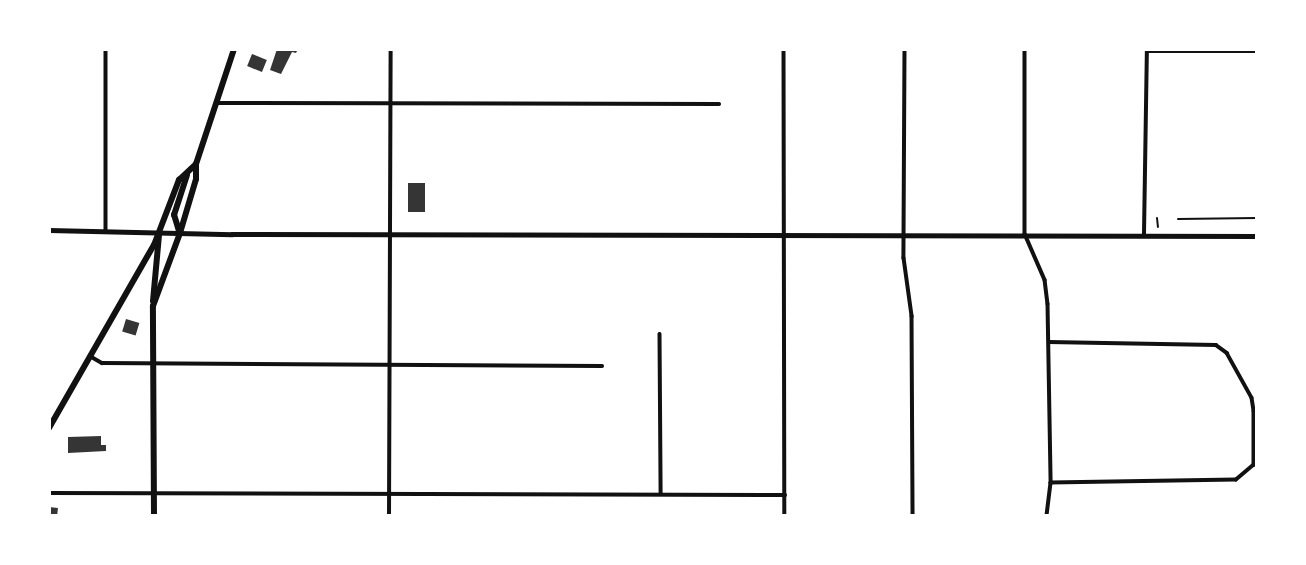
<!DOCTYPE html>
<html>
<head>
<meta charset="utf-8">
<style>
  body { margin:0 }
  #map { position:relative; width:1306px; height:565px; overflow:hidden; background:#fff; font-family:Montserrat,sans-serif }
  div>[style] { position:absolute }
  .building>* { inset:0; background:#353535; transform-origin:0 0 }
  .path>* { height:2px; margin:-1px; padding:0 1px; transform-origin:1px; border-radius:1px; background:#111 }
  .minor>* { height:3.5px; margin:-1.75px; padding:0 1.75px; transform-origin:1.75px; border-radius:1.75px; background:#111 }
  .tertiary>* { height:4.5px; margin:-2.25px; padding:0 2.25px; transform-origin:2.25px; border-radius:2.25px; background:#111 }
  .primary>* { height:6px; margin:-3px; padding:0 3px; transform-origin:3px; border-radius:3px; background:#111 }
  span { translate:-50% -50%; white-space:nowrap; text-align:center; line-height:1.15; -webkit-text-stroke:7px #fff; paint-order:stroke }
  .frame { position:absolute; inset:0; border:51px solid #fff; pointer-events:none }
</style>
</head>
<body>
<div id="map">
  <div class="building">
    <div style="clip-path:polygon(277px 49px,298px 49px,296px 53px,292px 52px,281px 74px,270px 70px)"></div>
    <div style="left:252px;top:54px;width:16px;height:13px;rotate:22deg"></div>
    <div style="left:408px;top:183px;width:17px;height:29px"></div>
    <div style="left:126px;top:319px;width:14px;height:13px;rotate:17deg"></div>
    <div style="clip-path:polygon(101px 436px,101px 445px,106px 445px,106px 451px,68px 453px,68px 437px)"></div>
    <div style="left:49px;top:507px;width:9px;height:9px;rotate:6deg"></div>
  </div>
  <div class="path">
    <div style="left:1157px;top:218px;width:9px;rotate:84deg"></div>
    <div style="left:1178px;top:219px;width:79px;rotate:-0.7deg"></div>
  </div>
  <div class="minor">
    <div style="left:106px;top:49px;width:183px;rotate:90deg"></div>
    <div style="left:784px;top:49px;width:467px;rotate:89.9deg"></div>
    <div style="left:905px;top:49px;width:209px;rotate:90.3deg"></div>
    <div style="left:904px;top:258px;width:59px;rotate:82.1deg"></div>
    <div style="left:912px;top:316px;width:200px;rotate:89.7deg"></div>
    <div style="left:1025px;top:49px;width:185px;rotate:90deg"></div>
    <div style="left:1025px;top:234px;width:50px;rotate:66.5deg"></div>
    <div style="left:1045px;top:280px;width:24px;rotate:83deg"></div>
    <div style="left:1048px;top:304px;width:179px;rotate:89deg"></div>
    <div style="left:1051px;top:483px;width:33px;rotate:97deg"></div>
    <div style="left:1147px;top:51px;width:110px"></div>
    <div style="left:217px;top:103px;width:502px;rotate:0.11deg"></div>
    <div style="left:1144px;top:234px;width:185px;rotate:-89.1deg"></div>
    <div style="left:660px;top:334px;width:160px;rotate:89.6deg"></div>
    <div style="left:1049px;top:342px;width:167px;rotate:1deg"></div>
    <div style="left:1216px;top:345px;width:14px;rotate:36deg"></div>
    <div style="left:1227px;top:353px;width:51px;rotate:60.9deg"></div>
    <div style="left:1252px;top:398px;width:13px;rotate:81deg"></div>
    <div style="left:1254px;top:411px;width:54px;rotate:90deg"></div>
    <div style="left:1254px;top:465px;width:23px;rotate:140deg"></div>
    <div style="left:1236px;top:480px;width:185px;rotate:179.1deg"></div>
    <div style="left:90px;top:356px;width:14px;rotate:30deg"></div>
    <div style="left:102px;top:363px;width:500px;rotate:0.34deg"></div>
    <div style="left:49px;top:493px;width:736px;rotate:0.16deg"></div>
    <div style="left:389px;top:516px;width:467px;rotate:-89.8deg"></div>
  </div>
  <div class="tertiary">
    <div style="left:49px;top:230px;width:183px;rotate:1.3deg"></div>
    <div style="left:232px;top:234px;width:1025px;rotate:0.11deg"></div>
  </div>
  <div class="primary">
    <div style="left:179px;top:231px;width:17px;rotate:-107deg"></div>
    <div style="left:174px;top:215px;width:42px;rotate:-72deg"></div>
    <div style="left:153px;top:301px;width:66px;rotate:-84.8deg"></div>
    <div style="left:49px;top:428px;width:211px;rotate:-60.2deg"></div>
    <div style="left:154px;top:245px;width:70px;rotate:-69deg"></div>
    <div style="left:179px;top:180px;width:23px;rotate:-43deg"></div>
    <div style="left:154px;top:516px;width:210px;rotate:-90.3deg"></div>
    <div style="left:153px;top:306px;width:78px;rotate:-69.7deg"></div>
    <div style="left:180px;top:233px;width:56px;rotate:-73.5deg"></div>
    <div style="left:196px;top:179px;width:15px;rotate:-90deg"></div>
    <div style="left:196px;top:164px;width:121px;rotate:-71.7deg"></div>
  </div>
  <div class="frame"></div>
</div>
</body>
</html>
